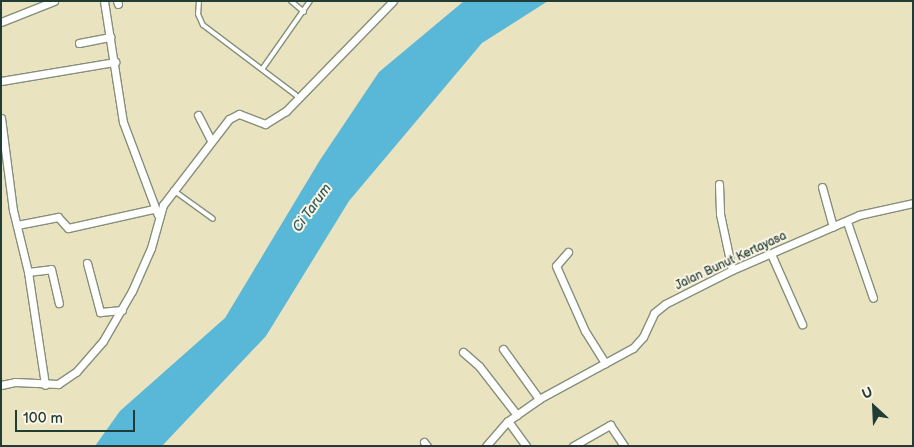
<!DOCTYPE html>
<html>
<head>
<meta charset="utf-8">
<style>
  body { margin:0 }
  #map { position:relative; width:914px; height:447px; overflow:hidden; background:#eae3c0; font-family:"Balsamiq Sans",sans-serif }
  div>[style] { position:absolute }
  .water>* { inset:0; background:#59b7d7 }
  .roads { filter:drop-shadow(1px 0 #84907a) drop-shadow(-1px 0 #84907a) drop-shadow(0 1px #84907a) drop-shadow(0 -1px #84907a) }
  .service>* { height:4px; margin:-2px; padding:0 2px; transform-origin:2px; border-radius:2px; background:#fff }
  .minor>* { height:7px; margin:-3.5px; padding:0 3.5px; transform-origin:3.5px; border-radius:3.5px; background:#fff }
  span { translate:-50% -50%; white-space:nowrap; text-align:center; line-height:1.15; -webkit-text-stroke:4px #fcf5e5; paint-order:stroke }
  .street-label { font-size:12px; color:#1f3d34 }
  .water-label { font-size:14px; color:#2e5c5d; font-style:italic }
  .frame { position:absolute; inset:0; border:2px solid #1f3d34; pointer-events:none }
  .north { position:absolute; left:849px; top:382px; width:50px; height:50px; -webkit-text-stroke:4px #fcf5e5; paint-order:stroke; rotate:335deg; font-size:14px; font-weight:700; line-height:20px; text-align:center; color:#1f3d34 }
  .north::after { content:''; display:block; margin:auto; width:18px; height:22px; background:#1f3d34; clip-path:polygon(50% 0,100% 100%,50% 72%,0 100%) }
  .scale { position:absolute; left:15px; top:410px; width:120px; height:22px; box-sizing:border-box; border:2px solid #1f3d34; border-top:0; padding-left:6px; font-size:15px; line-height:18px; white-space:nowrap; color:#1f3d34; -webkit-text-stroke:4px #fcf5e5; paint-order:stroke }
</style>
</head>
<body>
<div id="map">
  <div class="water">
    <div style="clip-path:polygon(464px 1px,548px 1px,482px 43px,349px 201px,266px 336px,162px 446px,95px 446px,120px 411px,225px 318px,320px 160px,379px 72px)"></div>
  </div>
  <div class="roads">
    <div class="service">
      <div style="left:199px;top:1px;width:13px;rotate:94deg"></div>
      <div style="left:198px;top:14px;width:12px;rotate:66deg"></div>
      <div style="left:203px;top:25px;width:116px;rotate:37deg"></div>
      <div style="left:291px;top:1px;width:17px;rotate:40deg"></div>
      <div style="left:263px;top:68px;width:82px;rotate:-55deg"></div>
      <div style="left:173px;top:190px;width:49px;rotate:35.9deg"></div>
    </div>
    <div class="minor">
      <div style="left:104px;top:1px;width:122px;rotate:81.1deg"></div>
      <div style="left:123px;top:122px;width:99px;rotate:69.4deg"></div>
      <div style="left:117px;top:1px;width:3px;rotate:72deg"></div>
      <div style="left:1px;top:22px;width:57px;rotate:-21.6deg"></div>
      <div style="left:79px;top:43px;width:32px;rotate:-11deg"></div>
      <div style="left:1px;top:81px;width:116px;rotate:-9.5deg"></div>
      <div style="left:198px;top:115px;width:28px;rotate:63deg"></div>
      <div style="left:1px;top:118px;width:93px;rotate:82.6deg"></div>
      <div style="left:13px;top:210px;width:64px;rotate:76.4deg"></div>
      <div style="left:28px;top:272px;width:114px;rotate:81.4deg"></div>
      <div style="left:719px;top:184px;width:30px;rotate:88deg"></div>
      <div style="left:720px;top:214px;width:57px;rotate:77.9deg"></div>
      <div style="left:822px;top:187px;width:41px;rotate:74.6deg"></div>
      <div style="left:847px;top:222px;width:80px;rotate:71.1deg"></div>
      <div style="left:17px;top:225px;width:42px;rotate:-11deg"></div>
      <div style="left:58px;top:217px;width:15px;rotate:48deg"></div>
      <div style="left:68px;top:228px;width:88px;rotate:-12.5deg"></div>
      <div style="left:568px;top:252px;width:18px;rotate:131deg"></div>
      <div style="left:556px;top:266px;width:71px;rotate:66deg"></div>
      <div style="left:585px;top:331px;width:38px;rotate:58deg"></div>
      <div style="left:771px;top:254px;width:77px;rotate:66.1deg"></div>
      <div style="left:87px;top:263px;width:51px;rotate:75.1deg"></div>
      <div style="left:100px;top:312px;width:22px;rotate:-5deg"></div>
      <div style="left:28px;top:272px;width:23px;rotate:-7deg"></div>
      <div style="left:51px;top:269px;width:35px;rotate:77deg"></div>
      <div style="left:503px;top:349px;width:62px;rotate:54.2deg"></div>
      <div style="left:463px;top:352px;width:21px;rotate:41deg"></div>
      <div style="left:479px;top:366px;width:62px;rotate:52.2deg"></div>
      <div style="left:1px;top:385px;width:14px;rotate:-12deg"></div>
      <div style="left:15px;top:382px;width:43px;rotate:2.7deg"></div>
      <div style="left:58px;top:384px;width:22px;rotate:-34deg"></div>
      <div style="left:76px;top:372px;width:41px;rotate:-48.9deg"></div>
      <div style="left:103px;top:341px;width:58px;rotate:-59.9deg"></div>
      <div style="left:132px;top:291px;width:47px;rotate:-66.2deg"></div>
      <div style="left:151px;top:248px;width:45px;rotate:-74.4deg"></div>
      <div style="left:163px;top:205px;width:108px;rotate:-52.5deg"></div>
      <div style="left:229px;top:119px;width:11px;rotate:-27deg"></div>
      <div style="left:239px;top:114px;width:28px;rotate:21deg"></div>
      <div style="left:265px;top:124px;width:25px;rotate:-32deg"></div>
      <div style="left:286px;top:111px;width:153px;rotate:-45.8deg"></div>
      <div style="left:508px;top:421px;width:31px;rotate:54deg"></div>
      <div style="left:424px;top:442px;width:5px;rotate:53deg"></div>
      <div style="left:486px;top:446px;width:33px;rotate:-49deg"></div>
      <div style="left:508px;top:421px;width:38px;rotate:-35deg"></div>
      <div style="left:539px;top:399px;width:107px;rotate:-28.5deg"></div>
      <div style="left:633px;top:348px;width:15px;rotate:-48deg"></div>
      <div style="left:643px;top:337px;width:26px;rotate:-65deg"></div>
      <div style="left:654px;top:313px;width:14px;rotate:-39deg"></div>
      <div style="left:665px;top:304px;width:75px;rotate:-26.9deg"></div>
      <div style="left:732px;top:270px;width:138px;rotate:-23.4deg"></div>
      <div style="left:859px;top:215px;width:55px;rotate:-12.5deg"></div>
      <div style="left:573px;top:446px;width:43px;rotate:-29.6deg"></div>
      <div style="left:610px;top:425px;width:25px;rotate:56deg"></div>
    </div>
  </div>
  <div class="street-label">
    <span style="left:731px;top:261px;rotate:-25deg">Jalan Bunut Kertayasa</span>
  </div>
  <div class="water-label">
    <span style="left:312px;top:208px;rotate:-54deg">Ci Tarum</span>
  </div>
  <div class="frame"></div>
  <div class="north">U</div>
  <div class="scale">100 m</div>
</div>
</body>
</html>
